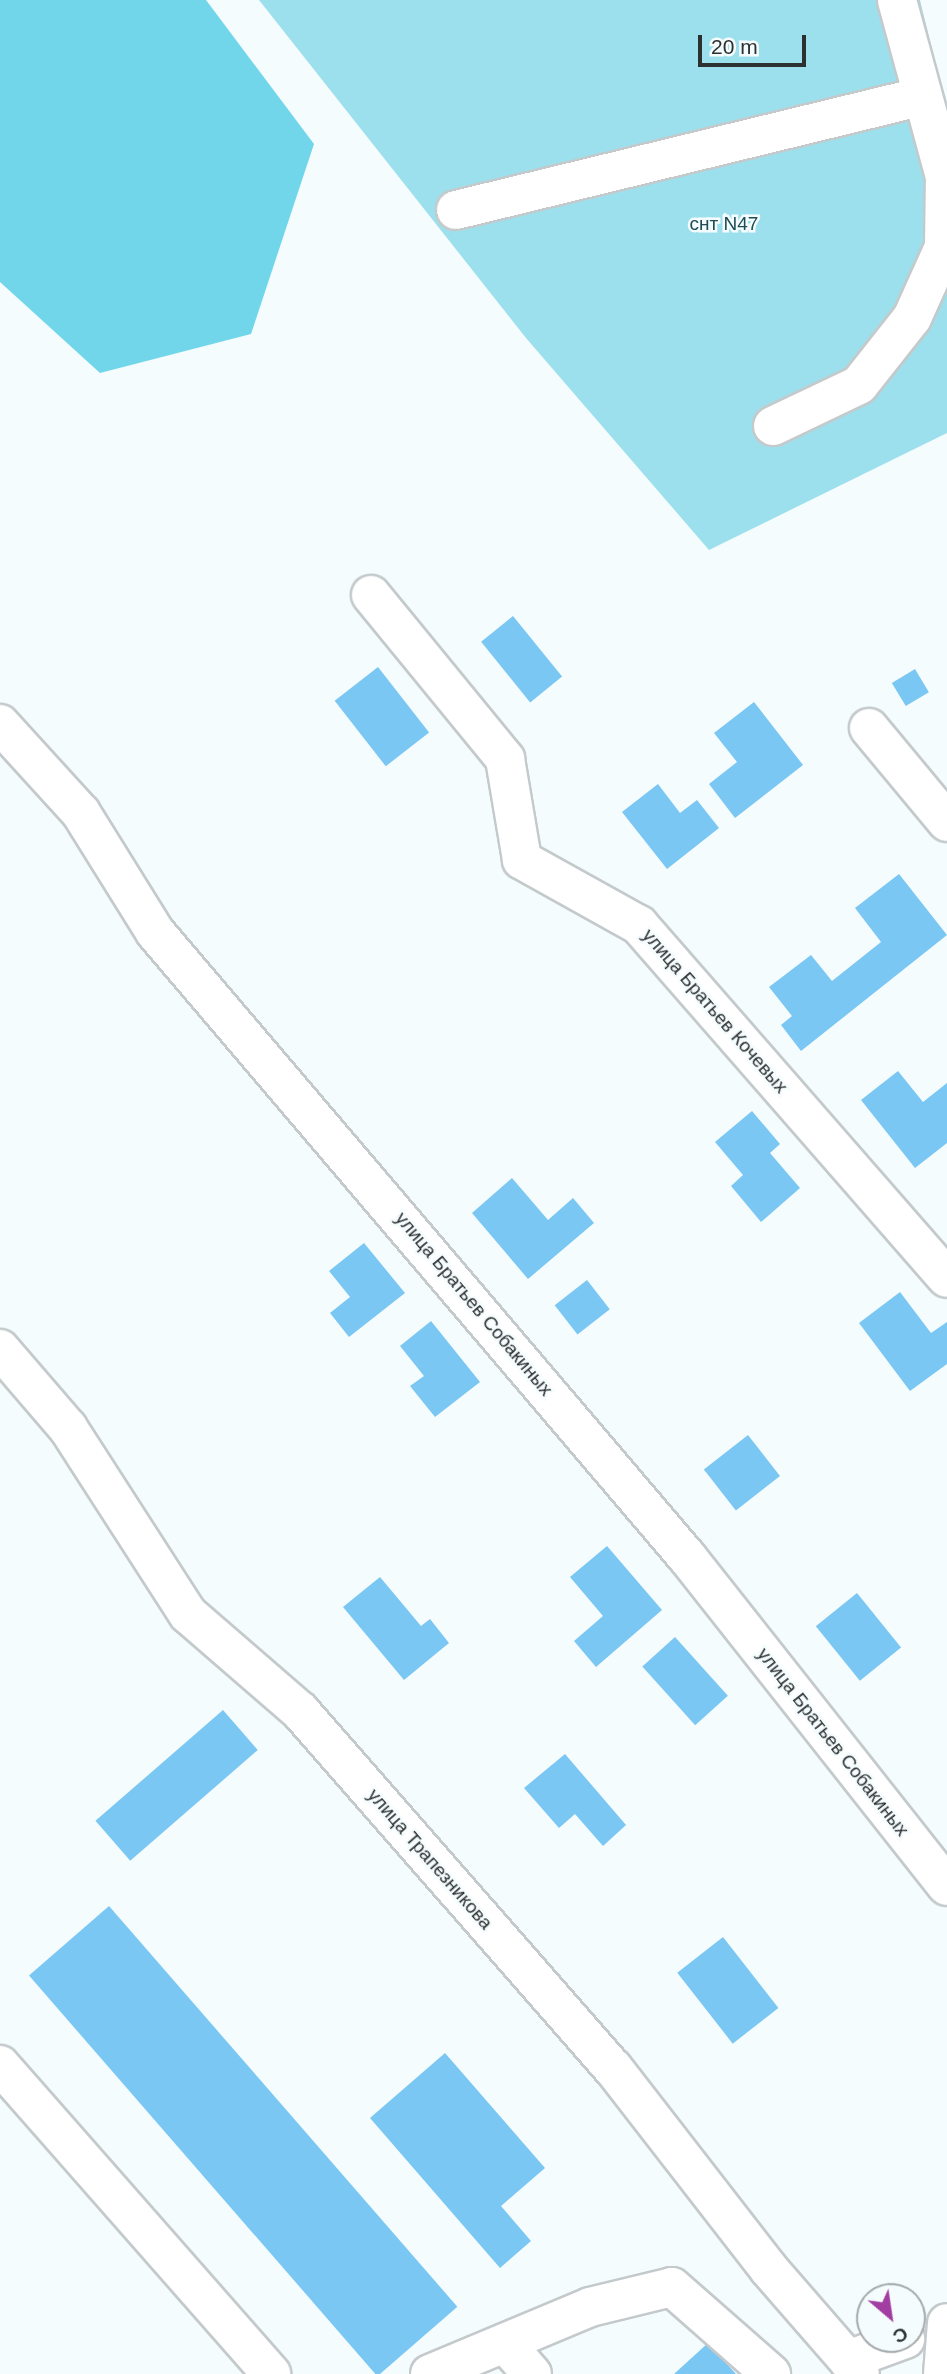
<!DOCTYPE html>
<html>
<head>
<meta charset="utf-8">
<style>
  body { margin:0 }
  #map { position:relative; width:947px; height:2374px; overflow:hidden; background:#f5fcfd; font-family:Arial,sans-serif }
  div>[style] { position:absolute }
  .green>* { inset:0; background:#9de0ed }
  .forest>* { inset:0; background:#71d6ea }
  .building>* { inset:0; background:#7ac7f3; transform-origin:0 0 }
  .roads { filter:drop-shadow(2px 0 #c4cacc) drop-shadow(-2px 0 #c4cacc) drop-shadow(0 2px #c4cacc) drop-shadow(0 -2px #c4cacc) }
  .minor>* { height:38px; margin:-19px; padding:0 19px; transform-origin:19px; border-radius:19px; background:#fff }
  span { translate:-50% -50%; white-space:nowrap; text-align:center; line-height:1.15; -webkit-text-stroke:5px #f5fcfd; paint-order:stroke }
  .park-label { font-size:19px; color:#1f4c55 }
  .street-label { font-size:19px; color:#2d3030 }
  .north { position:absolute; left:856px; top:2283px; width:70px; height:70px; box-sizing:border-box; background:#f5fcfd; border:2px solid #a5aaab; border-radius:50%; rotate:151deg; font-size:19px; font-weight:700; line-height:28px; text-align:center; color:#2d3030 }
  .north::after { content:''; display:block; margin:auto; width:24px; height:32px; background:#a23da2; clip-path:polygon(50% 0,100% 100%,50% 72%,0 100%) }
  .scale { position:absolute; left:698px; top:35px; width:108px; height:32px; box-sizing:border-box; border:4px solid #2d3030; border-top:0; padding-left:9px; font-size:21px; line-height:24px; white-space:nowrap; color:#2d3030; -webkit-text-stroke:5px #f5fcfd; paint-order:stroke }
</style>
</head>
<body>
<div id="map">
  <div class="green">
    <div style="clip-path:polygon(259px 0,920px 0,947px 112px,947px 433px,709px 550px,526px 338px)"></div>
  </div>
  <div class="forest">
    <div style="clip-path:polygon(0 0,206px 0,314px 144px,251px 334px,100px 373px,0 282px)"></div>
  </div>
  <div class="building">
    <div style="left:513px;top:616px;width:78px;height:41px;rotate:51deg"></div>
    <div style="left:378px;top:667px;width:83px;height:55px;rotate:52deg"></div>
    <div style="left:915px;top:669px;width:27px;height:27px;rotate:59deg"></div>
    <div style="clip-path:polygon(754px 702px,803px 765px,735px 818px,709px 784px,737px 762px,714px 733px)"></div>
    <div style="clip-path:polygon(658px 784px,680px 813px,697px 800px,719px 828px,667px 869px,622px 812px)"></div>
    <div style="clip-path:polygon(899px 874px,947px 935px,801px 1051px,781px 1025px,792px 1016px,769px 987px,811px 955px,832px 981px,881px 942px,855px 908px)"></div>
    <div style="clip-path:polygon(898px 1071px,923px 1102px,947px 1083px,947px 1143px,915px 1168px,861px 1100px)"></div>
    <div style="clip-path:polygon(752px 1111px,780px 1144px,770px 1153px,800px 1188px,761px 1222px,731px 1186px,743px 1175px,715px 1142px)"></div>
    <div style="clip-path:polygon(512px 1178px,548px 1220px,573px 1198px,594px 1223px,528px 1279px,472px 1213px)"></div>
    <div style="clip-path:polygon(364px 1243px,405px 1293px,349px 1337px,330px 1313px,350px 1297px,329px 1271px)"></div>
    <div style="left:587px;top:1280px;width:37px;height:41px;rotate:52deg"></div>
    <div style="clip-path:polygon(900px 1292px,931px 1333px,947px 1322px,947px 1364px,910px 1391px,859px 1323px)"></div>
    <div style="clip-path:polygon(431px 1321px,480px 1382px,435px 1417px,410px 1386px,424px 1376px,400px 1346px)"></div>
    <div style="left:748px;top:1435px;width:52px;height:56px;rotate:52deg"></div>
    <div style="clip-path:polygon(607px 1546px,662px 1610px,596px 1667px,574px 1641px,603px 1616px,570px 1577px)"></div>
    <div style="clip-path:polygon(380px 1577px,421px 1626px,430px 1619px,449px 1643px,404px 1680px,343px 1607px)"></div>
    <div style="left:857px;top:1593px;width:70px;height:53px;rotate:51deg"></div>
    <div style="left:675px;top:1637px;width:79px;height:44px;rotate:48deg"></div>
    <div style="left:223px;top:1710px;width:53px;height:169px;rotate:49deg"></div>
    <div style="clip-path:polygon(565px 1754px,626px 1825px,603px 1846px,575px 1814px,559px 1828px,524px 1788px)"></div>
    <div style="left:109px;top:1906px;width:531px;height:106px;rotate:49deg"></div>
    <div style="left:723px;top:1937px;width:90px;height:58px;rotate:52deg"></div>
    <div style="clip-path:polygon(445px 2053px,545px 2168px,501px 2206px,531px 2241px,500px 2268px,370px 2118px)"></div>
    <div style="clip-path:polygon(708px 2343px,736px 2374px,674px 2374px)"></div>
  </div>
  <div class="roads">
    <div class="minor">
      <div style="left:456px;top:210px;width:478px;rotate:-13.7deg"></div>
      <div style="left:773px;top:426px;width:95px;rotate:-25.5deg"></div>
      <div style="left:859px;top:385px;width:85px;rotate:-51.7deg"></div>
      <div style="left:912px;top:318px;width:78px;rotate:-65.7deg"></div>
      <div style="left:944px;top:247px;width:70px;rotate:-89.2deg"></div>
      <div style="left:945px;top:177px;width:183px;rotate:-105.2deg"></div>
      <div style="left:371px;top:595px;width:212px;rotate:50.7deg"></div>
      <div style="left:505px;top:759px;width:102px;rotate:80.4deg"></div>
      <div style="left:522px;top:860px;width:134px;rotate:29.1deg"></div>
      <div style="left:639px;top:925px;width:468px;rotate:48.9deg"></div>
      <div style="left:0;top:724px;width:120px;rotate:47.7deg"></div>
      <div style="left:81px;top:813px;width:140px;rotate:58.1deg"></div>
      <div style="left:155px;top:932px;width:821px;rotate:49.6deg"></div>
      <div style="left:687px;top:1557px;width:419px;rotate:51.7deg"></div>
      <div style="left:869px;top:728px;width:122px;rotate:50.3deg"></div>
      <div style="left:0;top:1349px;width:104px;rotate:49.3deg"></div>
      <div style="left:68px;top:1428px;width:221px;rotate:57.2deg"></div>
      <div style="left:188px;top:1614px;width:148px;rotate:40.9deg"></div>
      <div style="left:300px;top:1711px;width:475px;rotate:48.8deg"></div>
      <div style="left:613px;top:2068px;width:253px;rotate:52.2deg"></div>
      <div style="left:768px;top:2268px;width:140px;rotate:49deg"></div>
      <div style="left:0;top:2065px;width:411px;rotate:48.7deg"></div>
      <div style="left:505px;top:2343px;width:41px;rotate:48.9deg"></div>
      <div style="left:848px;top:2360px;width:61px;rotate:-20.2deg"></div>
      <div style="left:430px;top:2374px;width:173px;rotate:-22.7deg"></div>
      <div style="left:590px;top:2307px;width:84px;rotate:-13.7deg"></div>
      <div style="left:672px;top:2287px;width:132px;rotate:41.3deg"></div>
      <div style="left:943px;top:2374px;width:51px;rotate:-85.5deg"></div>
    </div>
  </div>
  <div class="park-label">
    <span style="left:724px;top:224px">снт N47</span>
  </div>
  <div class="street-label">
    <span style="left:715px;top:1011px;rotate:49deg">улица Братьев Кочевых</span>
    <span style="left:474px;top:1304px;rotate:50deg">улица Братьев Собакиных</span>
    <span style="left:833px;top:1742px;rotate:52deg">улица Братьев Собакиных</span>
    <span style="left:430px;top:1859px;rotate:49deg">улица Трапезникова</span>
  </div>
  <div class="north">С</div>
  <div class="scale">20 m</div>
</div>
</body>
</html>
